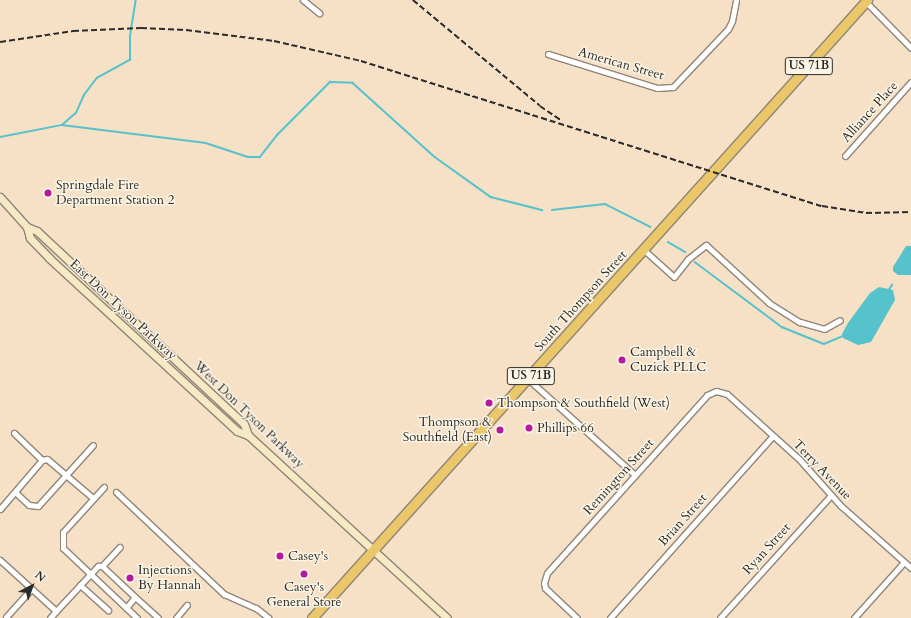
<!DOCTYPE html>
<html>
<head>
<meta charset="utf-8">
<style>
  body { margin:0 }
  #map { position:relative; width:911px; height:618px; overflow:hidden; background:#f6e0c6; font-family:Cardo,serif }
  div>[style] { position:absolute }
  .water>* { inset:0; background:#55c2cc }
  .stream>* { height:1.5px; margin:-0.75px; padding:0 0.75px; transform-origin:0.75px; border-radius:0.75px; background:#55c2cc }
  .roads { filter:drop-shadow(1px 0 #908678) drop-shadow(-1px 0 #908678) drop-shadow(0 1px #908678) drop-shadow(0 -1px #908678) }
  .street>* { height:5px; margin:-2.5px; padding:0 2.5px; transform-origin:2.5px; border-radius:2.5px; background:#fff }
  .secondary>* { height:7px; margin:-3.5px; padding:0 3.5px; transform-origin:3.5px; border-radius:3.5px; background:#f7e9c3 }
  .highway>* { height:9px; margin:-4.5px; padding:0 4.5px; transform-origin:4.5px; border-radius:4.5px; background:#eac769 }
  .rail>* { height:1.5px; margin-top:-0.75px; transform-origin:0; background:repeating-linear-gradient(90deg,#2b2b2b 0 6px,transparent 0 9px) }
  .dots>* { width:11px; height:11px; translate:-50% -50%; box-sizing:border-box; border:2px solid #fcf5e5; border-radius:50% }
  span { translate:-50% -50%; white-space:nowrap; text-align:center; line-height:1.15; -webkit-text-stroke:3px #fcf5e5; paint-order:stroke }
  .shield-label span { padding:1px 3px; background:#fcf5e5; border:1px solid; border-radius:3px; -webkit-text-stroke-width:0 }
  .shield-label { font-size:12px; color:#2b2b2b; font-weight:700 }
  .street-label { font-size:13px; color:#2b2b2b }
  .poi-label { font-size:13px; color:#2b2b2b }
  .left { translate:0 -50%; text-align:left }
  .right { translate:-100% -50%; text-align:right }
  .north { position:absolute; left:12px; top:566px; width:40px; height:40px; -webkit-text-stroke:3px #fcf5e5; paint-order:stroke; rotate:41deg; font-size:11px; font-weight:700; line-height:16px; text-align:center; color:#2b2b2b }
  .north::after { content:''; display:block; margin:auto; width:14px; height:18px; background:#2b2b2b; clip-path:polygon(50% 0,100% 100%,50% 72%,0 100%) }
</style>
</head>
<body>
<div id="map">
  <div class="water">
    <div style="clip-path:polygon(906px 246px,911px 246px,911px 275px,898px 275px,893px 271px,893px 267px)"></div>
    <div style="clip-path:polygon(879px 287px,893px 290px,895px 300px,871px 342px,858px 345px,843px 338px,842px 334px,848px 323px,870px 293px)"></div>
  </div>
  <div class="stream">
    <div style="left:62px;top:125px;width:18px;rotate:-41deg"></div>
    <div style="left:76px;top:113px;width:20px;rotate:-66deg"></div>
    <div style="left:84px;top:95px;width:21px;rotate:-53deg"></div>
    <div style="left:97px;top:78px;width:38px;rotate:-29deg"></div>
    <div style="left:130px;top:60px;width:24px;rotate:-90deg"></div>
    <div style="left:130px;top:36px;width:36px;rotate:-81deg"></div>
    <div style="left:0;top:137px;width:63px;rotate:-11deg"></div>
    <div style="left:62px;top:125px;width:145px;rotate:7.1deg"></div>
    <div style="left:206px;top:143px;width:44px;rotate:18.4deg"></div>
    <div style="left:248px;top:157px;width:12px"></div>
    <div style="left:260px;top:157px;width:28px;rotate:-52deg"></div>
    <div style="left:277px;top:135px;width:75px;rotate:-45deg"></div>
    <div style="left:330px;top:82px;width:23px;rotate:2deg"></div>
    <div style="left:353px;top:83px;width:110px;rotate:42.1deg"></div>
    <div style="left:435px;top:157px;width:69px;rotate:35.5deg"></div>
    <div style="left:491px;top:197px;width:53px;rotate:14.3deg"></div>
    <div style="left:552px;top:210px;width:53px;rotate:-6.5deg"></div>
    <div style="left:605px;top:204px;width:51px;rotate:26.6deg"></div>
    <div style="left:668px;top:242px;width:20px;rotate:30deg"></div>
    <div style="left:695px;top:262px;width:109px;rotate:36.8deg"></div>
    <div style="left:782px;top:327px;width:45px;rotate:22deg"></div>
    <div style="left:824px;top:344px;width:23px;rotate:-23deg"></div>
    <div style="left:889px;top:290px;width:6px;rotate:-59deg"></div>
  </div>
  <div class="roads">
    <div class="street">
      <div style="left:303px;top:0;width:21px;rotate:39deg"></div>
      <div style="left:864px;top:0;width:67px;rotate:45.6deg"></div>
      <div style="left:548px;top:54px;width:114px;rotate:17.3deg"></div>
      <div style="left:657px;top:88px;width:16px;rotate:-4deg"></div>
      <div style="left:673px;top:87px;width:80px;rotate:-46.5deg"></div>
      <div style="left:728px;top:29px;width:9px;rotate:-63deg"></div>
      <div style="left:732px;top:21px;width:21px;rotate:-79deg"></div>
      <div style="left:845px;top:156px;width:99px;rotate:-48.3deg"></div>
      <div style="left:644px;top:250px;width:40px;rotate:42deg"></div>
      <div style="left:674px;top:277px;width:23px;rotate:-52deg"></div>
      <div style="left:688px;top:259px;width:23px;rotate:-38deg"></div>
      <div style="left:706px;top:245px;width:86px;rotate:42.6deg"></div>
      <div style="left:769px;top:303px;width:36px;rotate:32deg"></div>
      <div style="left:800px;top:322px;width:25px;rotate:16deg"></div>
      <div style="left:824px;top:329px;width:18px;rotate:-29deg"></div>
      <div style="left:528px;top:379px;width:144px;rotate:41.9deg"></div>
      <div style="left:14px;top:433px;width:39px;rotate:44deg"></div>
      <div style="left:104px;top:487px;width:61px;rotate:132.3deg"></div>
      <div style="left:63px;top:532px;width:16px;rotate:90deg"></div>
      <div style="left:63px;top:548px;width:102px;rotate:43.4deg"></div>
      <div style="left:15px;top:492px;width:19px;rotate:43deg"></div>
      <div style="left:29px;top:505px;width:9px;rotate:6deg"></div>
      <div style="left:38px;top:506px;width:82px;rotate:-48deg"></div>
      <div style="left:116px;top:492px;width:149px;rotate:43.4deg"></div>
      <div style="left:224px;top:594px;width:35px;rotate:24deg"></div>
      <div style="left:256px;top:608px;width:16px;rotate:38deg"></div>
      <div style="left:0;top:509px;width:65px;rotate:-49.4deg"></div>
      <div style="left:42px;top:460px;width:5px;rotate:-11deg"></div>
      <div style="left:47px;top:459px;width:60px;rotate:40.3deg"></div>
      <div style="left:0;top:560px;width:76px;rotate:42.3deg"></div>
      <div style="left:56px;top:611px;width:62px;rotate:-47deg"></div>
      <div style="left:98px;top:566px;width:4px"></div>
      <div style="left:102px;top:566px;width:45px;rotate:43.2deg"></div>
      <div style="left:102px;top:566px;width:26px;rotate:-47deg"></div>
      <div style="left:80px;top:585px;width:38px;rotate:42deg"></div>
      <div style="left:126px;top:608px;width:14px;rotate:-51deg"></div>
      <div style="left:135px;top:597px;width:31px;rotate:42deg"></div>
      <div style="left:6px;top:617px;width:38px;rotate:-48deg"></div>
      <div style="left:50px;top:618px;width:9px;rotate:-49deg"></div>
      <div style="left:176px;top:618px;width:17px;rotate:-50deg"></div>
      <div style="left:577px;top:618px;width:44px;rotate:-136.8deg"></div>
      <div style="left:545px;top:588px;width:5px;rotate:-101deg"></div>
      <div style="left:544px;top:583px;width:10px;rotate:-73deg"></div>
      <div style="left:547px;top:573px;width:239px;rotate:-48deg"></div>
      <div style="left:707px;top:395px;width:10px;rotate:-24deg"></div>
      <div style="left:716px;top:391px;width:11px;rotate:15deg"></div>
      <div style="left:727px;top:394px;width:98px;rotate:42.1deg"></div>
      <div style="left:800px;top:460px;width:62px;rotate:48.3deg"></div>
      <div style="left:841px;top:506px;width:94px;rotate:41.5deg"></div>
      <div style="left:610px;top:618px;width:244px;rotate:-48.2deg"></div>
      <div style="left:720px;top:618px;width:166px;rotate:-47.9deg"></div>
      <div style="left:854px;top:618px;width:75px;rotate:-48.2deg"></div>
    </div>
    <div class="secondary">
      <div style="left:0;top:197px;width:40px;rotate:48deg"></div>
      <div style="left:27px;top:227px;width:11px;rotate:22deg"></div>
      <div style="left:37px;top:231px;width:283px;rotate:43deg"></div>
      <div style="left:244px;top:424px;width:12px;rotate:70deg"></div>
      <div style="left:248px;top:435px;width:270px;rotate:42.6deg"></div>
      <div style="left:27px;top:227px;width:11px;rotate:75deg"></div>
      <div style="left:30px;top:238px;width:28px;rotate:46deg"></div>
      <div style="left:49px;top:258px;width:255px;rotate:42.6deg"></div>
      <div style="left:237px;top:431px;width:12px;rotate:20deg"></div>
    </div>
    <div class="highway">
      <div style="left:312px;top:618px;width:831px;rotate:-48.07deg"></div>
    </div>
  </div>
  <div class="rail">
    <div style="left:413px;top:0;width:165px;rotate:39.8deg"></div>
    <div style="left:540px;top:106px;width:27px;rotate:34deg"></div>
    <div style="left:0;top:42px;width:74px;rotate:-8.6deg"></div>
    <div style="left:73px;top:31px;width:68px;rotate:-2.5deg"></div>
    <div style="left:141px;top:28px;width:45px;rotate:2.5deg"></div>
    <div style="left:186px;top:30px;width:89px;rotate:7.1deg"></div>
    <div style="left:274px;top:41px;width:89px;rotate:12.9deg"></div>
    <div style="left:361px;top:61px;width:483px;rotate:17.5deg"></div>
    <div style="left:822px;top:206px;width:45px;rotate:9deg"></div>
    <div style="left:866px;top:213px;width:45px;rotate:-1.3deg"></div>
  </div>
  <div class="dots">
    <div style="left:48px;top:193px;background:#b5179e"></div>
    <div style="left:622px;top:360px;background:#b5179e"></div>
    <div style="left:489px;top:403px;background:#b5179e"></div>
    <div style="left:529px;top:428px;background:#b5179e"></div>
    <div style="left:500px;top:430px;background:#b5179e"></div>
    <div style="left:280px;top:556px;background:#b5179e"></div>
    <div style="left:304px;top:574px;background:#b5179e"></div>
    <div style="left:130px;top:578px;background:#b5179e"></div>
  </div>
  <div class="shield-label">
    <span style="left:809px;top:66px">US 71B</span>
    <span style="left:531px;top:376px">US 71B</span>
  </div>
  <div class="street-label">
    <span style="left:621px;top:64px;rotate:16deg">American Street</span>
    <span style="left:870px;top:112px;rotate:-48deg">Alliance Place</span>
    <span style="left:581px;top:301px;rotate:-48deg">South Thompson Street</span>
    <span style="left:123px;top:310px;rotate:43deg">East Don Tyson Parkway</span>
    <span style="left:249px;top:415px;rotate:44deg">West Don Tyson Parkway</span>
    <span style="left:822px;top:470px;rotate:46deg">Terry Avenue</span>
    <span style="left:619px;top:477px;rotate:-48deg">Remington Street</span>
    <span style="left:683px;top:520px;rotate:-48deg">Brian Street</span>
    <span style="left:767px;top:549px;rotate:-48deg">Ryan Street</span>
  </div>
  <div class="poi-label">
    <span class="left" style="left:56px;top:193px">Springdale Fire<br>Department Station 2</span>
    <span class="left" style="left:630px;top:360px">Campbell &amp;<br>Cuzick PLLC</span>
    <span class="left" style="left:497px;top:403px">Thompson &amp; Southfield (West)</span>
    <span class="right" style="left:492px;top:430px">Thompson &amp;<br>Southfield (East)</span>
    <span class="left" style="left:537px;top:428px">Phillips 66</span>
    <span class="left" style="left:288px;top:556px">Casey's</span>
    <span class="left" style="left:138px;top:578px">Injections<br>By Hannah</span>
    <span style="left:304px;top:595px">Casey's<br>General Store</span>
  </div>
  <div class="north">N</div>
</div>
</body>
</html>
